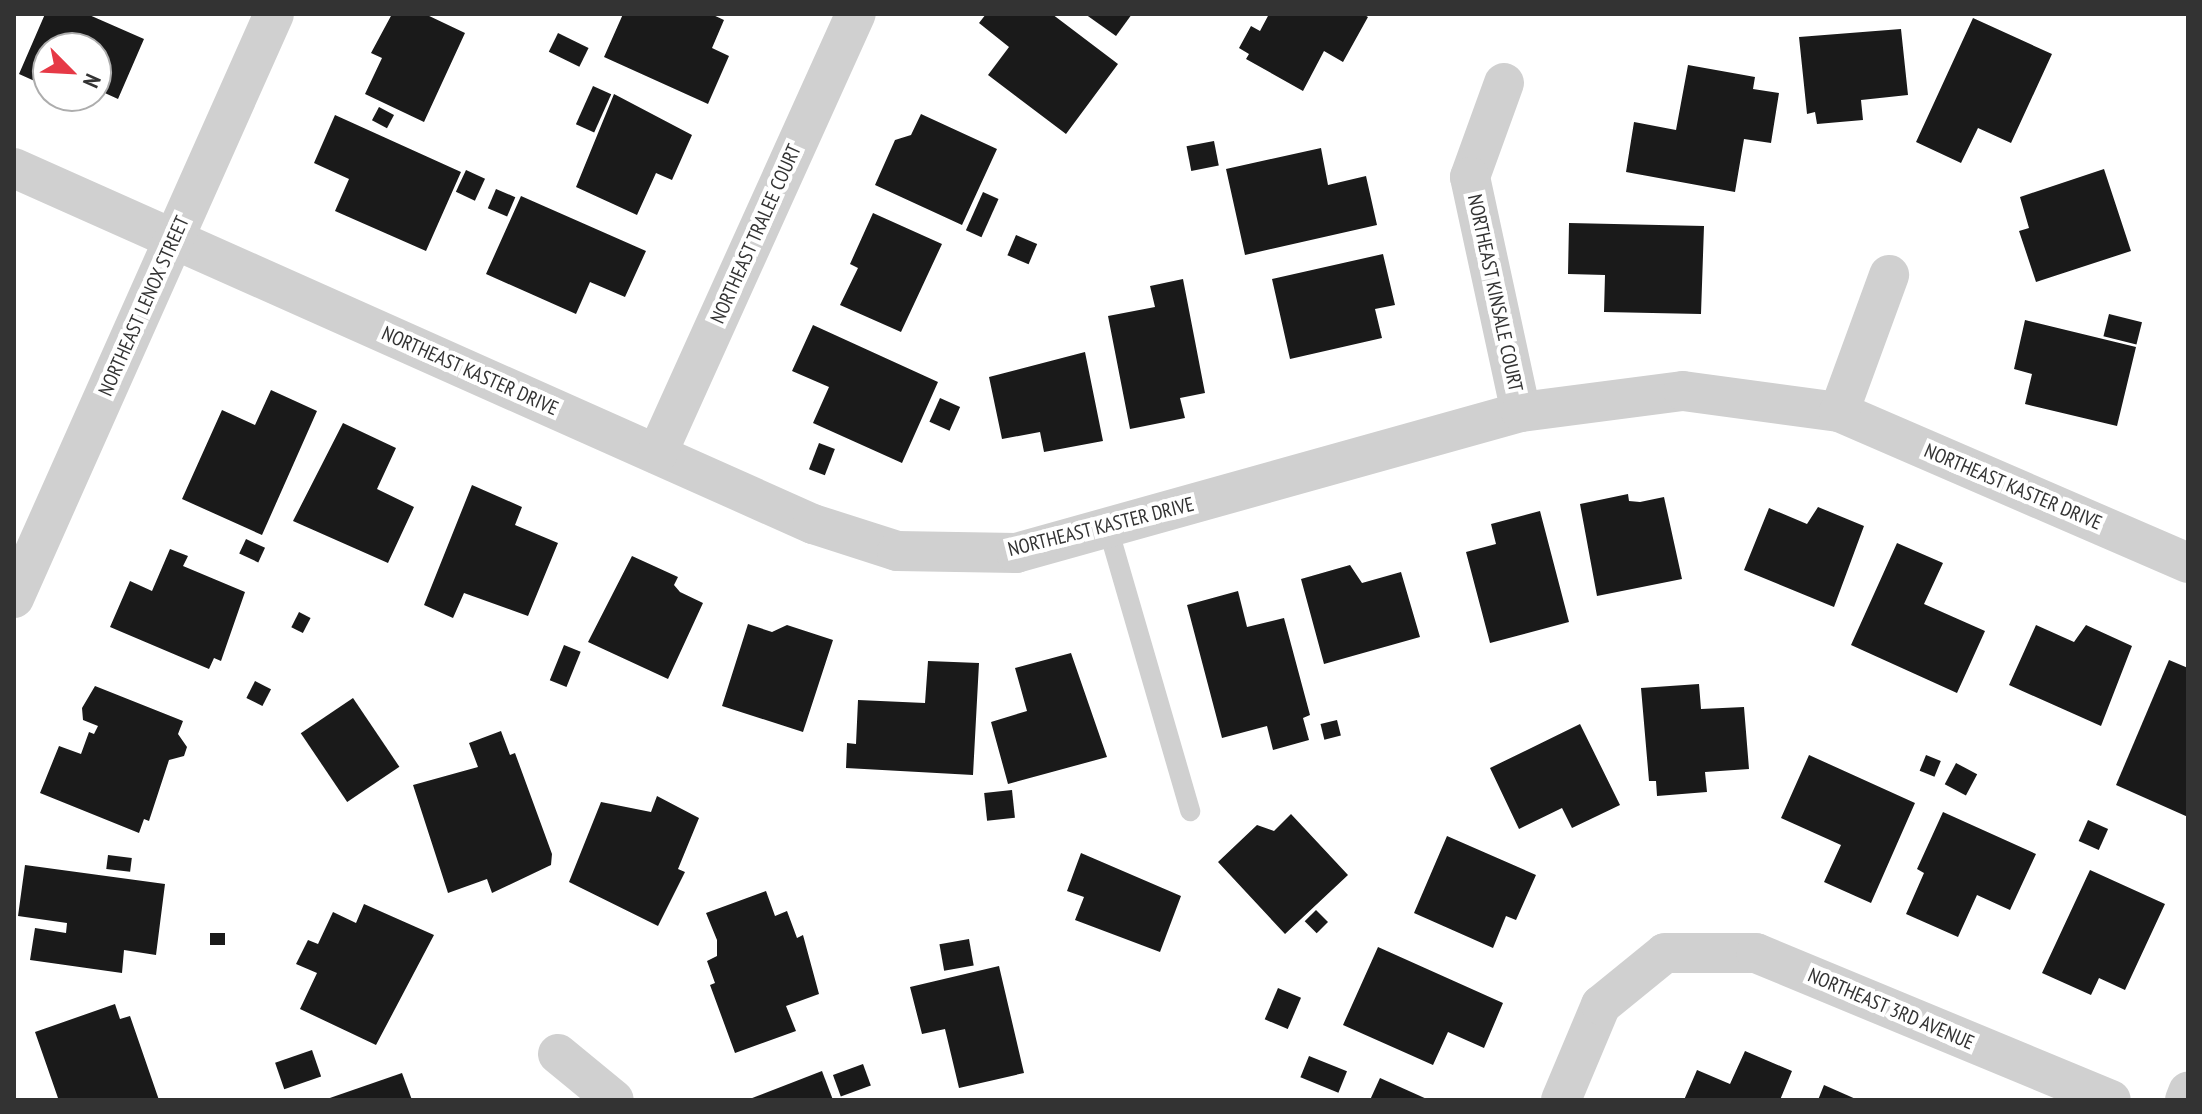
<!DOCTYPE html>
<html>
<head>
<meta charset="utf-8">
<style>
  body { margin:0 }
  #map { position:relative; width:2202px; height:1114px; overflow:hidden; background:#fff; font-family:"PT Sans Narrow",sans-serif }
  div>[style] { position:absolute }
  .building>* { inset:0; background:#1a1a1a; transform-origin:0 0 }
  .service>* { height:20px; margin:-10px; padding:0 10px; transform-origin:10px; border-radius:10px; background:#d0d0d0 }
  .minor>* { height:40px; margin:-20px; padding:0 20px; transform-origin:20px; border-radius:20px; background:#d0d0d0 }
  span { translate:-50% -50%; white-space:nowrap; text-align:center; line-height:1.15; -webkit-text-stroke:8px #fff; paint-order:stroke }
  .street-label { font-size:20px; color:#333 }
  .frame { position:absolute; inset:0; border:16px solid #333; pointer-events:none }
  .north { position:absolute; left:32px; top:32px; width:80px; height:80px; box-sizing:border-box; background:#fff; border:2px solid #adadad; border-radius:50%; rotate:114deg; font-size:22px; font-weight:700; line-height:32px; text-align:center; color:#333 }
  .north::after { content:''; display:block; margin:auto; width:28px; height:36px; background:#e63946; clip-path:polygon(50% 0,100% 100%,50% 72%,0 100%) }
</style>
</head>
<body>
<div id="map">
  <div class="building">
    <div style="clip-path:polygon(45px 14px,87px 14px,144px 39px,118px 99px,96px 89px,96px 48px,48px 48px,48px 87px,19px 74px)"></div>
    <div style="clip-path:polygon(392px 14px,425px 14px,465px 33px,424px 122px,365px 94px,382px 58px,371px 53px)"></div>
    <div style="clip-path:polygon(623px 14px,711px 14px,724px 20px,712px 48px,729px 56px,708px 104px,604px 57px)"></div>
    <div style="clip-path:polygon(986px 14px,1052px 14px,1118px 64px,1066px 134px,988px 75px,1009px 47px,979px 23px)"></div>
    <div style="clip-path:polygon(1085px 14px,1132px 14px,1116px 36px)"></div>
    <div style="clip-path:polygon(1269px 14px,1363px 14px,1368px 17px,1343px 62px,1324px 51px,1303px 91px,1246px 59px,1249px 54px,1239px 48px,1251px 26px,1260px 31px)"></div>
    <div style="clip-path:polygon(1973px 18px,2052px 54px,2011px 143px,1978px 128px,1961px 163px,1916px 142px)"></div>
    <div style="clip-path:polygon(1901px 29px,1908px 95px,1861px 100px,1863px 120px,1817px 124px,1815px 112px,1807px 114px,1799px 37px)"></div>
    <div style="left:558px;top:33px;width:34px;height:21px;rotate:26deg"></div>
    <div style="clip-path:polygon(1688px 65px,1755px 77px,1753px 89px,1779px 93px,1771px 143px,1744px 139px,1735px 192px,1626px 172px,1634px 122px,1676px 130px)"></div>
    <div style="left:593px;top:86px;width:20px;height:42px;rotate:24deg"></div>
    <div style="clip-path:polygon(614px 94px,692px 135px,672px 180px,656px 173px,637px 215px,576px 187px)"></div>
    <div style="left:379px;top:107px;width:17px;height:15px;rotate:28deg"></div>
    <div style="clip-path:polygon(921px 114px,997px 149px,962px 225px,875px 185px,895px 140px,911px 135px)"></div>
    <div style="clip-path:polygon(335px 115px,461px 172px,426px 251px,335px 211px,349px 179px,314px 163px)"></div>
    <div style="left:1214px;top:141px;width:25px;height:28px;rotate:79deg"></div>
    <div style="clip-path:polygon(1321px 148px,1328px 185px,1366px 176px,1377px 225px,1245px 255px,1226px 169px)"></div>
    <div style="clip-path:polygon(2104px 169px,2131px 251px,2036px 282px,2019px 231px,2029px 228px,2020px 197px)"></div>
    <div style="left:466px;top:170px;width:21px;height:24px;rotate:25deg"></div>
    <div style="left:496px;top:189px;width:21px;height:21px;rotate:23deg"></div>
    <div style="left:983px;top:192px;width:17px;height:42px;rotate:24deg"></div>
    <div style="clip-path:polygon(521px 196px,646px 251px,625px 297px,590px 282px,576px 314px,486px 274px)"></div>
    <div style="clip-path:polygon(873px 213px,942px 244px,901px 332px,840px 305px,858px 268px,850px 264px)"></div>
    <div style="clip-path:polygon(1569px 223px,1704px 226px,1701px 314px,1604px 312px,1605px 275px,1568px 274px)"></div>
    <div style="left:1016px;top:235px;width:23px;height:22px;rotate:23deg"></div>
    <div style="clip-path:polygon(1383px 254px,1395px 305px,1375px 309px,1382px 338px,1290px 359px,1272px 279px)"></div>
    <div style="clip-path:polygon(1183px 279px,1205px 393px,1180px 398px,1185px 418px,1130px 429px,1108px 316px,1155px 307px,1150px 286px)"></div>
    <div style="left:2109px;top:314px;width:34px;height:23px;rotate:14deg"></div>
    <div style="clip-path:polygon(2025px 320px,2136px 347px,2117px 426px,2025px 404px,2032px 374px,2014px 369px)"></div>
    <div style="clip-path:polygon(813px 325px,938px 382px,902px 463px,813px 423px,829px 387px,792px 371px)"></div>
    <div style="clip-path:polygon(1085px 352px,1103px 441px,1044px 452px,1040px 432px,1002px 439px,989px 377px)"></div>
    <div style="clip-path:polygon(271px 390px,317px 411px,262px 535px,182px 499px,222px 410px,255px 425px)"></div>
    <div style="left:940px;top:398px;width:22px;height:26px;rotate:24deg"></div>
    <div style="clip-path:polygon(343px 423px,396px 448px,377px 489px,414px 507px,388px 563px,293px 521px)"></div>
    <div style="left:819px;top:443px;width:17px;height:28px;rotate:21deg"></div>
    <div style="clip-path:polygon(472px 485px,522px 507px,515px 525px,558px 543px,528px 616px,464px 593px,453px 618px,424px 605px)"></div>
    <div style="clip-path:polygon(1628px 494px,1629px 501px,1640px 502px,1664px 497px,1682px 579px,1597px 596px,1580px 504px)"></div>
    <div style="clip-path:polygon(1818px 507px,1864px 526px,1834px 607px,1744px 570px,1769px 508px,1807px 524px)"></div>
    <div style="clip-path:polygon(1540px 511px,1569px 622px,1490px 643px,1466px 552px,1496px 544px,1491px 524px)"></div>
    <div style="left:246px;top:539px;width:21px;height:16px;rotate:25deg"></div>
    <div style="clip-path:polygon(1897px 543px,1943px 563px,1924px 604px,1985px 631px,1957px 693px,1851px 645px)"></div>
    <div style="clip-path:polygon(170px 549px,188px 556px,183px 566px,245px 592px,221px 661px,214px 658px,209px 669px,110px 627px,130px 581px,152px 591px)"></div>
    <div style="clip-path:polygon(632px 556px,678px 577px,674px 585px,680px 592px,703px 603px,668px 679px,588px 642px)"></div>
    <div style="clip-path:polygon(1350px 565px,1362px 583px,1401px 572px,1420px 637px,1324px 664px,1301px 579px)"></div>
    <div style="clip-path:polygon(1238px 591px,1247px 627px,1284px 618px,1310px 715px,1303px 718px,1309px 740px,1273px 750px,1267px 726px,1222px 738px,1187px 605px)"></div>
    <div style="left:299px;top:612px;width:13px;height:17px;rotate:27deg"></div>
    <div style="clip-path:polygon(748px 624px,772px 632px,787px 625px,833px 640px,803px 732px,722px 706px)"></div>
    <div style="clip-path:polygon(2036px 625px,2074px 642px,2086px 625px,2132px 646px,2101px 726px,2009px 685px)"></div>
    <div style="left:564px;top:645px;width:18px;height:38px;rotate:22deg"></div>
    <div style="clip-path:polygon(1071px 653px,1107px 757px,1008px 784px,991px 722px,1027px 711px,1015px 668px)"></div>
    <div style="clip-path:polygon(2169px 660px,2188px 668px,2188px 817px,2116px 785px)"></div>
    <div style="clip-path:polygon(928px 661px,979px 663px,973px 775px,846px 768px,847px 743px,856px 744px,858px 700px,925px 703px)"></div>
    <div style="left:255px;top:681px;width:18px;height:19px;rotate:27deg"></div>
    <div style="clip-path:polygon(1699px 684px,1701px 709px,1744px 707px,1749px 769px,1705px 772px,1707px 792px,1657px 796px,1656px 781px,1649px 781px,1641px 688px)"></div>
    <div style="clip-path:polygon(95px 686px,183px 721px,178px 734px,187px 747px,184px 756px,169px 760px,149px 821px,144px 819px,139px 833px,40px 793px,59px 746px,81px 754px,89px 732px,94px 734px,98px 726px,83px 720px,82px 708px)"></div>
    <div style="left:353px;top:698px;width:83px;height:63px;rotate:56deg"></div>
    <div style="left:1337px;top:720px;width:16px;height:17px;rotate:76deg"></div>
    <div style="clip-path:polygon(1580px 724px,1620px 805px,1572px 828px,1562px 808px,1519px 829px,1490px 768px)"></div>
    <div style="clip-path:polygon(501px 731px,510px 755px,515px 753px,552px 854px,551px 865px,492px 893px,487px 879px,448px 893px,413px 785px,478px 767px,469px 743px)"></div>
    <div style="clip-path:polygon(1809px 755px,1915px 803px,1871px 903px,1824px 882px,1841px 845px,1781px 818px)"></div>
    <div style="left:1926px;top:755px;width:16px;height:17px;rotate:22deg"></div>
    <div style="left:1956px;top:763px;width:24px;height:24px;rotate:28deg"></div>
    <div style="left:1012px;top:790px;width:28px;height:28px;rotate:84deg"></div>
    <div style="clip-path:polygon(657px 796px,699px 818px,678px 869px,685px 872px,658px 926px,569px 882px,601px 802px,651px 812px)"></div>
    <div style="clip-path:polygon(1943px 812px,2036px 854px,2010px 910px,1977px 895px,1958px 937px,1906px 914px,1924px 873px,1917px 869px)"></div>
    <div style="clip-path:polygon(1291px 814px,1348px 875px,1285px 934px,1218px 862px,1257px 825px,1274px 831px)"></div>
    <div style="left:2088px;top:820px;width:22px;height:23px;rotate:24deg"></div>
    <div style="clip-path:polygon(1447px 836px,1536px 875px,1516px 920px,1506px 916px,1493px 948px,1414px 913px)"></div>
    <div style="clip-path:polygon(1081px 853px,1181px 896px,1160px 952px,1075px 920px,1084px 897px,1067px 891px)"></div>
    <div style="left:108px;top:855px;width:24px;height:14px;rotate:7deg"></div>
    <div style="clip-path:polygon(25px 865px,165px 884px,156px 955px,124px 950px,122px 973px,30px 960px,35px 928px,66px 933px,67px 923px,18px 916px)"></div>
    <div style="clip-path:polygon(2090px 870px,2165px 904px,2125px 990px,2099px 978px,2091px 995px,2042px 973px)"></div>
    <div style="clip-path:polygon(766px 891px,775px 916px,787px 911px,797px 938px,803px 935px,819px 994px,786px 1006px,796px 1031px,735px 1053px,710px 985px,715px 983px,707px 961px,717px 956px,717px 940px,706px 913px)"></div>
    <div style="clip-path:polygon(364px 904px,434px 935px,376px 1045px,300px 1009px,317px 973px,296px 964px,308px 940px,318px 944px,333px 912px,356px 923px)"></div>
    <div style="left:1316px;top:910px;width:17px;height:16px;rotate:45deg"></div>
    <div style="left:210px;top:933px;width:15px;height:12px"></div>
    <div style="left:969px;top:939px;width:27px;height:30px;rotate:80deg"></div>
    <div style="clip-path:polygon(1378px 947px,1503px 1003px,1484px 1048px,1448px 1032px,1433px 1065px,1343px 1025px)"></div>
    <div style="clip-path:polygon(999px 966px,1024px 1073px,959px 1088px,945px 1029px,922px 1034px,910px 987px)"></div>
    <div style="left:1278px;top:988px;width:25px;height:34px;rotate:23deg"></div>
    <div style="clip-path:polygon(115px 1004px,120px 1019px,130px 1016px,159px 1100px,58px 1098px,35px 1032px)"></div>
    <div style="left:312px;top:1050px;width:28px;height:39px;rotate:71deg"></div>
    <div style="clip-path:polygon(1745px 1051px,1792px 1071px,1780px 1100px,1684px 1100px,1697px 1070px,1730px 1084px)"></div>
    <div style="left:1309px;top:1056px;width:41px;height:23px;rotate:22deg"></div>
    <div style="left:863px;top:1064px;width:23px;height:32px;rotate:70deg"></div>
    <div style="clip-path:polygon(822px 1071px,833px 1100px,747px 1100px)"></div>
    <div style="clip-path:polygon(402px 1073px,412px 1100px,324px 1100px)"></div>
    <div style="clip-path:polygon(1380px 1078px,1429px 1100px,1370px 1100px)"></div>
    <div style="clip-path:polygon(1824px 1085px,1858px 1100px,1818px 1100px)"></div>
  </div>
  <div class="service">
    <div style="left:1108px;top:528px;width:295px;rotate:73.8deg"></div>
  </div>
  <div class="minor">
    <div style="left:1504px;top:83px;width:100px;rotate:109.9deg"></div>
    <div style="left:1470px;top:177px;width:240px;rotate:77.8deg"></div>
    <div style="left:14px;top:168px;width:875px;rotate:24.02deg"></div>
    <div style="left:813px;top:524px;width:88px;rotate:17.8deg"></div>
    <div style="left:897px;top:551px;width:119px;rotate:1deg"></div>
    <div style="left:1016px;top:553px;width:524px;rotate:-15.6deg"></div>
    <div style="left:1521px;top:412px;width:163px;rotate:-7.4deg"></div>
    <div style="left:1683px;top:391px;width:157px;rotate:7.7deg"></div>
    <div style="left:1839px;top:412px;width:380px;rotate:23.4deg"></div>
    <div style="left:1839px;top:412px;width:146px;rotate:-69.9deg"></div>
    <div style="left:657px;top:454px;width:483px;rotate:-65.7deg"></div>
    <div style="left:14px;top:598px;width:639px;rotate:-66deg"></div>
    <div style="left:558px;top:1054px;width:72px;rotate:39.4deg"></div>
    <div style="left:1561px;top:1100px;width:103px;rotate:-67.2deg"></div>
    <div style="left:1601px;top:1005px;width:82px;rotate:-39.1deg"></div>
    <div style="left:1665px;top:953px;width:91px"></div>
    <div style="left:1756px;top:953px;width:384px;rotate:22.5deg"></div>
    <div style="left:2185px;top:1100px;width:9px;rotate:-69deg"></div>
  </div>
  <div class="street-label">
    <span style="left:756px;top:234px;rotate:-66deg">NORTHEAST TRALEE COURT</span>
    <span style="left:1495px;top:293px;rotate:78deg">NORTHEAST KINSALE COURT</span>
    <span style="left:144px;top:306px;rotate:-66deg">NORTHEAST LENOX STREET</span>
    <span style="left:470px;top:371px;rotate:24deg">NORTHEAST KASTER DRIVE</span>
    <span style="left:2013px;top:487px;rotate:23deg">NORTHEAST KASTER DRIVE</span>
    <span style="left:1101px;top:527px;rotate:-14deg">NORTHEAST KASTER DRIVE</span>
    <span style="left:1891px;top:1009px;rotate:23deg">NORTHEAST 3RD AVENUE</span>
  </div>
  <div class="frame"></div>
  <div class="north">N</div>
</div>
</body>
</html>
